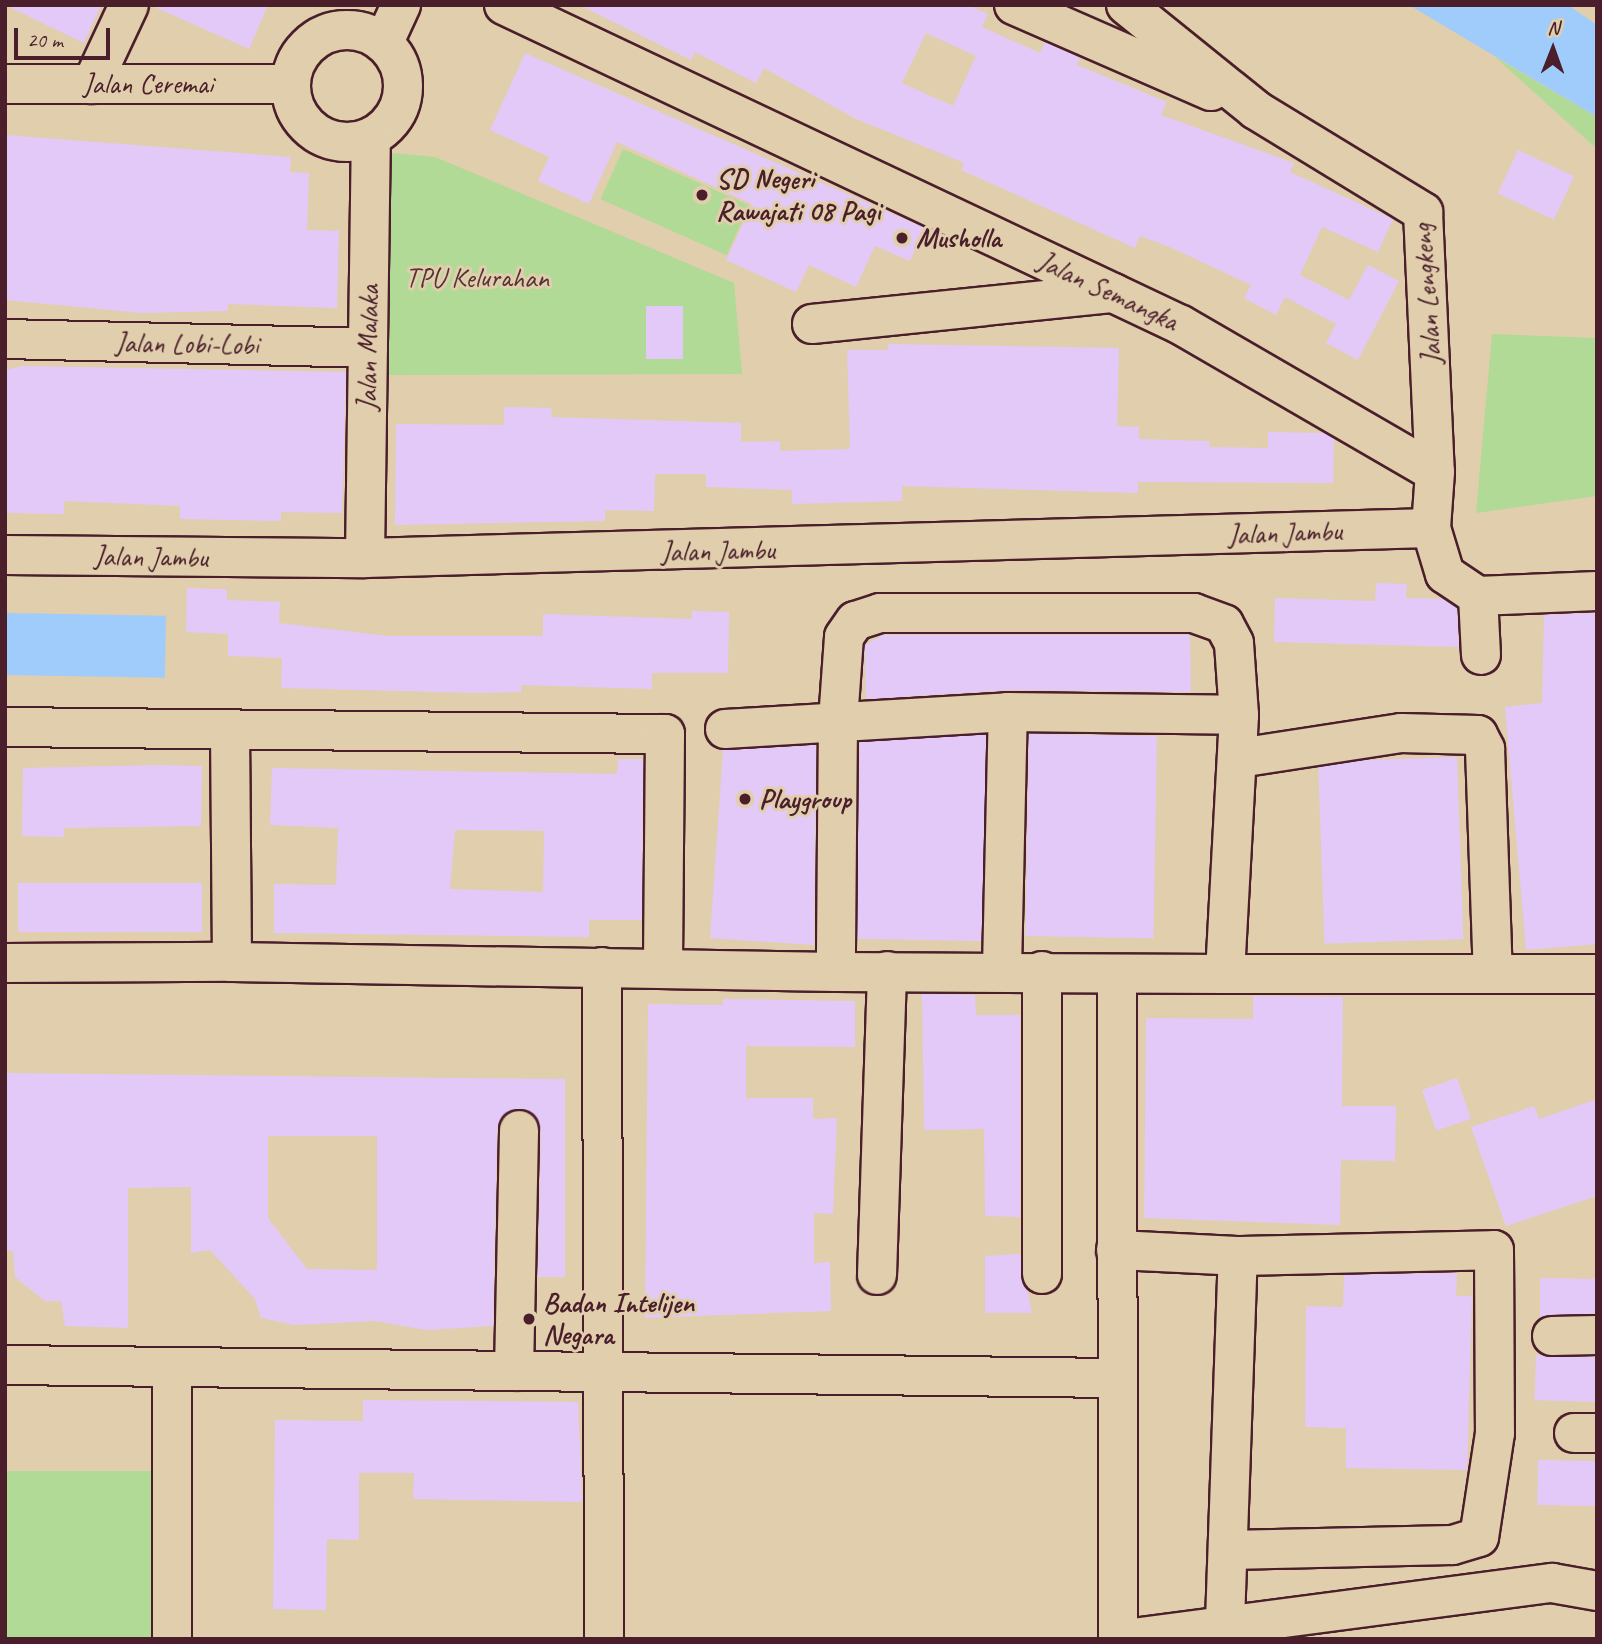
<!DOCTYPE html>
<html>
<head>
<meta charset="utf-8">
<style>
  body { margin:0 }
  #map { position:relative; width:1602px; height:1644px; overflow:hidden; background:#e1ceac; font-family:Caveat,sans-serif }
  div>[style] { position:absolute }
  .green>* { inset:0; background:#b1da97; transform-origin:0 0 }
  .water>* { inset:0; background:#9fccfa; transform-origin:0 0 }
  .building>* { inset:0; background:#e3c9f8; transform-origin:0 0 }
  .roads { filter:drop-shadow(2px 0 #4a1f2b) drop-shadow(-2px 0 #4a1f2b) drop-shadow(0 2px #4a1f2b) drop-shadow(0 -2px #4a1f2b) }
  .minor>* { height:38px; margin:-19px; padding:0 19px; transform-origin:19px; border-radius:19px; background:#e1ceac }
  .minor>.ring { margin:-19px; padding:0; box-sizing:content-box; background:none; border:38px solid #e1ceac; border-radius:50% }
  .dots>* { width:19px; height:19px; translate:-50% -50%; box-sizing:border-box; border:4px solid #e1ceac; border-radius:50% }
  span { translate:-50% -50%; white-space:nowrap; text-align:center; line-height:1.15; -webkit-text-stroke:6px #e1ceac; paint-order:stroke }
  .street-label { font-size:28px; color:#4a1f2b }
  .poi-label { font-size:28px; color:#4a1f2b; font-weight:700 }
  .left { translate:0 -50%; text-align:left }
  .park-label { font-size:28px; color:#543236 }
  .frame { position:absolute; inset:0; border:7px solid #4a1f2b; pointer-events:none }
  .north { position:absolute; left:1518px; top:14px; width:70px; height:70px; -webkit-text-stroke:5px #e1ceac; paint-order:stroke; rotate:1deg; font-size:19px; font-weight:700; line-height:28px; text-align:center; color:#4a1f2b }
  .north::after { content:''; display:block; margin:auto; width:24px; height:32px; background:#4a1f2b; clip-path:polygon(50% 0,100% 100%,50% 72%,0 100%) }
  .scale { position:absolute; left:14px; top:28px; width:96px; height:32px; box-sizing:border-box; border:4px solid #4a1f2b; border-top:0; padding-left:9px; font-size:21px; line-height:24px; white-space:nowrap; color:#4a1f2b; -webkit-text-stroke:5px #e1ceac; paint-order:stroke }
</style>
</head>
<body>
<div id="map">
  <div class="green">
    <div style="clip-path:polygon(1495px 57px,1597px 117px,1597px 149px)"></div>
    <div style="left:623px;top:149px;width:138px;height:55px;rotate:24deg"></div>
    <div style="clip-path:polygon(382px 152px,435px 157px,734px 283px,742px 374px,380px 375px)"></div>
    <div style="clip-path:polygon(1492px 334px,1597px 338px,1597px 496px,1476px 513px)"></div>
    <div style="left:5px;top:1471px;width:161px;height:168px"></div>
  </div>
  <div class="water">
    <div style="clip-path:polygon(1409px 5px,1568px 5px,1597px 25px,1597px 117px)"></div>
    <div style="left:5px;top:613px;width:161px;height:62px;rotate:1deg"></div>
  </div>
  <div class="building">
    <div style="clip-path:polygon(5px 5px,101px 5px,84px 43px)"></div>
    <div style="clip-path:polygon(150px 5px,268px 5px,249px 49px)"></div>
    <div style="clip-path:polygon(evenodd,579px 5px,968px 5px,988px 14px,982px 27px,1040px 53px,1045px 42px,1080px 58px,1077px 65px,1167px 102px,1161px 115px,1294px 163px,1290px 172px,1393px 219px,1378px 252px,1322px 227px,1300px 275px,1349px 300px,1368px 265px,1399px 281px,1358px 360px,1326px 343px,1336px 324px,1285px 297px,1276px 315px,1244px 298px,1251px 285px,1172px 248px,1140px 236px,1135px 248px,961px 170px,964px 163px,854px 118px,764px 68px,756px 83px,695px 52px,691px 60px,579px 5px,926px 33px,976px 56px,953px 106px,902px 83px,926px 33px)"></div>
    <div style="clip-path:polygon(525px 53px,925px 228px,910px 261px,875px 246px,856px 287px,809px 265px,796px 292px,726px 260px,752px 204px,617px 142px,589px 204px,538px 181px,549px 157px,490px 130px)"></div>
    <div style="clip-path:polygon(5px 135px,291px 157px,290px 172px,309px 173px,307px 230px,339px 231px,337px 308px,228px 304px,228px 311px,142px 313px,5px 300px)"></div>
    <div style="left:1518px;top:150px;width:62px;height:48px;rotate:25deg"></div>
    <div style="left:646px;top:306px;width:37px;height:53px"></div>
    <div style="clip-path:polygon(888px 344px,1119px 348px,1117px 426px,1139px 427px,1139px 439px,1210px 441px,1209px 447px,1268px 448px,1268px 432px,1325px 433px,1334px 439px,1333px 483px,1138px 482px,1138px 493px,902px 486px,902px 501px,792px 504px,792px 490px,706px 487px,706px 474px,655px 474px,654px 511px,605px 510px,605px 521px,395px 525px,396px 424px,504px 425px,504px 407px,552px 408px,551px 417px,741px 423px,741px 442px,780px 441px,780px 451px,850px 449px,847px 350px,888px 350px)"></div>
    <div style="clip-path:polygon(22px 366px,346px 372px,342px 513px,281px 512px,281px 521px,180px 519px,180px 506px,64px 501px,64px 514px,7px 513px,5px 370px)"></div>
    <div style="clip-path:polygon(1376px 583px,1407px 584px,1406px 598px,1444px 599px,1457px 608px,1459px 647px,1274px 642px,1275px 598px,1375px 601px)"></div>
    <div style="clip-path:polygon(187px 588px,227px 589px,227px 600px,280px 602px,279px 623px,388px 636px,543px 636px,543px 614px,692px 619px,692px 611px,729px 612px,728px 673px,652px 673px,652px 689px,521px 685px,521px 692px,477px 693px,281px 688px,282px 658px,228px 656px,228px 634px,186px 632px)"></div>
    <div style="clip-path:polygon(1596px 613px,1597px 944px,1526px 950px,1505px 707px,1542px 703px,1544px 615px)"></div>
    <div style="clip-path:polygon(883px 635px,1190px 635px,1191px 692px,1008px 690px,866px 699px,865px 645px)"></div>
    <div style="left:1029px;top:734px;width:128px;height:202px;rotate:1deg"></div>
    <div style="left:986px;top:735px;width:206px;height:126px;rotate:91deg"></div>
    <div style="clip-path:polygon(816px 745px,814px 945px,710px 938px,723px 750px)"></div>
    <div style="left:1457px;top:757px;width:182px;height:139px;rotate:88deg"></div>
    <div style="clip-path:polygon(evenodd,618px 759px,643px 759px,642px 920px,589px 920px,589px 937px,274px 933px,274px 884px,336px 885px,338px 828px,270px 825px,272px 768px,617px 774px,618px 759px,455px 830px,544px 831px,543px 892px,450px 889px,455px 830px)"></div>
    <div style="clip-path:polygon(157px 765px,202px 766px,201px 826px,64px 828px,64px 837px,22px 836px,23px 768px)"></div>
    <div style="left:18px;top:883px;width:184px;height:49px"></div>
    <div style="clip-path:polygon(922px 994px,975px 995px,976px 1015px,1020px 1015px,1020px 1217px,985px 1216px,984px 1129px,924px 1130px)"></div>
    <div style="clip-path:polygon(1253px 996px,1343px 997px,1342px 1106px,1396px 1106px,1395px 1161px,1341px 1160px,1340px 1225px,1144px 1218px,1146px 1018px,1253px 1019px)"></div>
    <div style="clip-path:polygon(723px 999px,855px 1001px,855px 1047px,746px 1046px,746px 1098px,813px 1098px,813px 1119px,837px 1118px,833px 1214px,814px 1213px,814px 1263px,830px 1262px,831px 1311px,645px 1318px,648px 1004px,723px 1005px)"></div>
    <div style="clip-path:polygon(evenodd,5px 1073px,565px 1079px,565px 1277px,538px 1277px,541px 1130px,531px 1112px,519px 1108px,501px 1118px,497px 1130px,493px 1326px,426px 1330px,375px 1321px,294px 1325px,261px 1318px,255px 1299px,210px 1250px,191px 1253px,191px 1187px,128px 1188px,128px 1328px,65px 1326px,61px 1301px,45px 1301px,15px 1277px,13px 1251px,5px 1251px,5px 1073px,268px 1136px,377px 1136px,377px 1270px,307px 1269px,268px 1218px,268px 1136px)"></div>
    <div style="left:1457px;top:1078px;width:43px;height:37px;rotate:71deg"></div>
    <div style="clip-path:polygon(1597px 1099px,1597px 1196px,1506px 1226px,1471px 1127px,1534px 1106px,1539px 1119px)"></div>
    <div style="clip-path:polygon(1020px 1254px,1032px 1313px,985px 1313px,985px 1256px)"></div>
    <div style="clip-path:polygon(1457px 1273px,1456px 1296px,1472px 1296px,1467px 1470px,1346px 1468px,1346px 1428px,1305px 1427px,1306px 1306px,1343px 1307px,1344px 1275px)"></div>
    <div style="clip-path:polygon(1540px 1278px,1597px 1279px,1597px 1313px,1540px 1318px)"></div>
    <div style="left:1536px;top:1355px;width:61px;height:45px;rotate:2deg"></div>
    <div style="clip-path:polygon(363px 1400px,578px 1402px,582px 1502px,413px 1499px,414px 1473px,359px 1473px,359px 1540px,327px 1539px,326px 1610px,273px 1609px,275px 1420px,363px 1421px)"></div>
    <div style="left:1538px;top:1460px;width:59px;height:45px;rotate:1deg"></div>
  </div>
  <div class="roads">
    <div class="minor">
      <div style="left:504px;top:5px;width:749px;rotate:25.3deg"></div>
      <div style="left:1181px;top:325px;width:293px;rotate:30.1deg"></div>
      <div style="left:1014px;top:5px;width:215px;rotate:23.6deg"></div>
      <div style="left:1126px;top:5px;width:167px;rotate:38.9deg"></div>
      <div style="left:1256px;top:110px;width:196px;rotate:31.4deg"></div>
      <div style="left:1423px;top:212px;width:260px;rotate:87.4deg"></div>
      <div style="left:1435px;top:472px;width:56px;rotate:94.1deg"></div>
      <div style="left:1431px;top:528px;width:48px;rotate:73.1deg"></div>
      <div style="left:1445px;top:574px;width:40px;rotate:34deg"></div>
      <div style="left:1478px;top:596px;width:119px;rotate:-2.4deg"></div>
      <div class="ring" style="left:291px;top:30px;width:74px;height:74px"></div>
      <div style="left:384px;top:42px;width:41px;rotate:-65.3deg"></div>
      <div style="left:5px;top:84px;width:285px"></div>
      <div style="left:92px;top:84px;width:87px;rotate:-64.9deg"></div>
      <div style="left:812px;top:324px;width:303px;rotate:-5.9deg"></div>
      <div style="left:5px;top:339px;width:363px;rotate:1.4deg"></div>
      <div style="left:5px;top:555px;width:360px;rotate:0.5deg"></div>
      <div style="left:365px;top:558px;width:1066px;rotate:-1.61deg"></div>
      <div style="left:365px;top:558px;width:421px;rotate:-89.2deg"></div>
      <div style="left:1478px;top:596px;width:59px;rotate:87.1deg"></div>
      <div style="left:5px;top:727px;width:660px;rotate:0.61deg"></div>
      <div style="left:665px;top:734px;width:233px;rotate:90.5deg"></div>
      <div style="left:725px;top:729px;width:284px;rotate:-3.4deg"></div>
      <div style="left:1008px;top:712px;width:231px;rotate:0.7deg"></div>
      <div style="left:230px;top:731px;width:231px;rotate:89.5deg"></div>
      <div style="left:1239px;top:758px;width:164px;rotate:-8.8deg"></div>
      <div style="left:1401px;top:733px;width:77px;rotate:1.5deg"></div>
      <div style="left:1478px;top:735px;width:16px;rotate:63deg"></div>
      <div style="left:1485px;top:749px;width:224px;rotate:88deg"></div>
      <div style="left:5px;top:963px;width:227px;rotate:-0.3deg"></div>
      <div style="left:232px;top:962px;width:604px;rotate:0.95deg"></div>
      <div style="left:836px;top:972px;width:389px;rotate:0.3deg"></div>
      <div style="left:1225px;top:974px;width:259px;rotate:-86.9deg"></div>
      <div style="left:1239px;top:715px;width:72px;rotate:-94deg"></div>
      <div style="left:1234px;top:643px;width:21px;rotate:-118deg"></div>
      <div style="left:1224px;top:624px;width:32px;rotate:-160deg"></div>
      <div style="left:1194px;top:613px;width:314px;rotate:180deg"></div>
      <div style="left:880px;top:613px;width:26px;rotate:162deg"></div>
      <div style="left:855px;top:621px;width:19px;rotate:125deg"></div>
      <div style="left:844px;top:637px;width:83px;rotate:94.1deg"></div>
      <div style="left:838px;top:720px;width:252px;rotate:90.5deg"></div>
      <div style="left:602px;top:967px;width:672px;rotate:89.83deg"></div>
      <div style="left:1002px;top:969px;width:257px;rotate:-88.7deg"></div>
      <div style="left:1042px;top:971px;width:303px;rotate:90deg"></div>
      <div style="left:1225px;top:974px;width:372px"></div>
      <div style="left:1117px;top:975px;width:664px;rotate:89.91deg"></div>
      <div style="left:1116px;top:1250px;width:122px;rotate:2.8deg"></div>
      <div style="left:877px;top:1275px;width:304px;rotate:-88.1deg"></div>
      <div style="left:1552px;top:1336px;width:45px;rotate:-1.3deg"></div>
      <div style="left:5px;top:1365px;width:1111px;rotate:0.67deg"></div>
      <div style="left:172px;top:1367px;width:272px;rotate:90deg"></div>
      <div style="left:514px;top:1371px;width:241px;rotate:-88.8deg"></div>
      <div style="left:1574px;top:1433px;width:23px"></div>
      <div style="left:1225px;top:1622px;width:366px;rotate:-88deg"></div>
      <div style="left:1238px;top:1256px;width:256px;rotate:-1.3deg"></div>
      <div style="left:1494px;top:1250px;width:183px;rotate:89.7deg"></div>
      <div style="left:1495px;top:1433px;width:105px;rotate:98.7deg"></div>
      <div style="left:1479px;top:1537px;width:28px;rotate:163deg"></div>
      <div style="left:1452px;top:1545px;width:223px;rotate:178.7deg"></div>
      <div style="left:1125px;top:1639px;width:431px;rotate:-7.5deg"></div>
      <div style="left:1552px;top:1583px;width:46px;rotate:10.1deg"></div>
    </div>
  </div>
  <div class="dots">
    <div style="left:702px;top:195px;background:#4a1f2b"></div>
    <div style="left:902px;top:238px;background:#4a1f2b"></div>
    <div style="left:745px;top:799px;background:#4a1f2b"></div>
    <div style="left:529px;top:1319px;background:#4a1f2b"></div>
  </div>
  <div class="street-label">
    <span style="left:148px;top:84px">Jalan Ceremai</span>
    <span style="left:1108px;top:291px;rotate:25deg">Jalan Semangka</span>
    <span style="left:1427px;top:294px;rotate:-94deg">Jalan Lengkeng</span>
    <span style="left:187px;top:344px;rotate:1deg">Jalan Lobi-Lobi</span>
    <span style="left:368px;top:348px;rotate:-89deg">Jalan Malaka</span>
    <span style="left:1285px;top:533px;rotate:-2deg">Jalan Jambu</span>
    <span style="left:718px;top:551px;rotate:-1deg">Jalan Jambu</span>
    <span style="left:151px;top:557px;rotate:1deg">Jalan Jambu</span>
  </div>
  <div class="poi-label">
    <span class="left" style="left:716px;top:195px">SD Negeri<br>Rawajati 08 Pagi</span>
    <span class="left" style="left:916px;top:238px">Musholla</span>
    <span class="left" style="left:759px;top:799px">Playgroup</span>
    <span class="left" style="left:543px;top:1319px">Badan Intelijen<br>Negara</span>
  </div>
  <div class="park-label">
    <span style="left:477px;top:278px">TPU Kelurahan</span>
  </div>
  <div class="frame"></div>
  <div class="north">N</div>
  <div class="scale">20 m</div>
</div>
</body>
</html>
